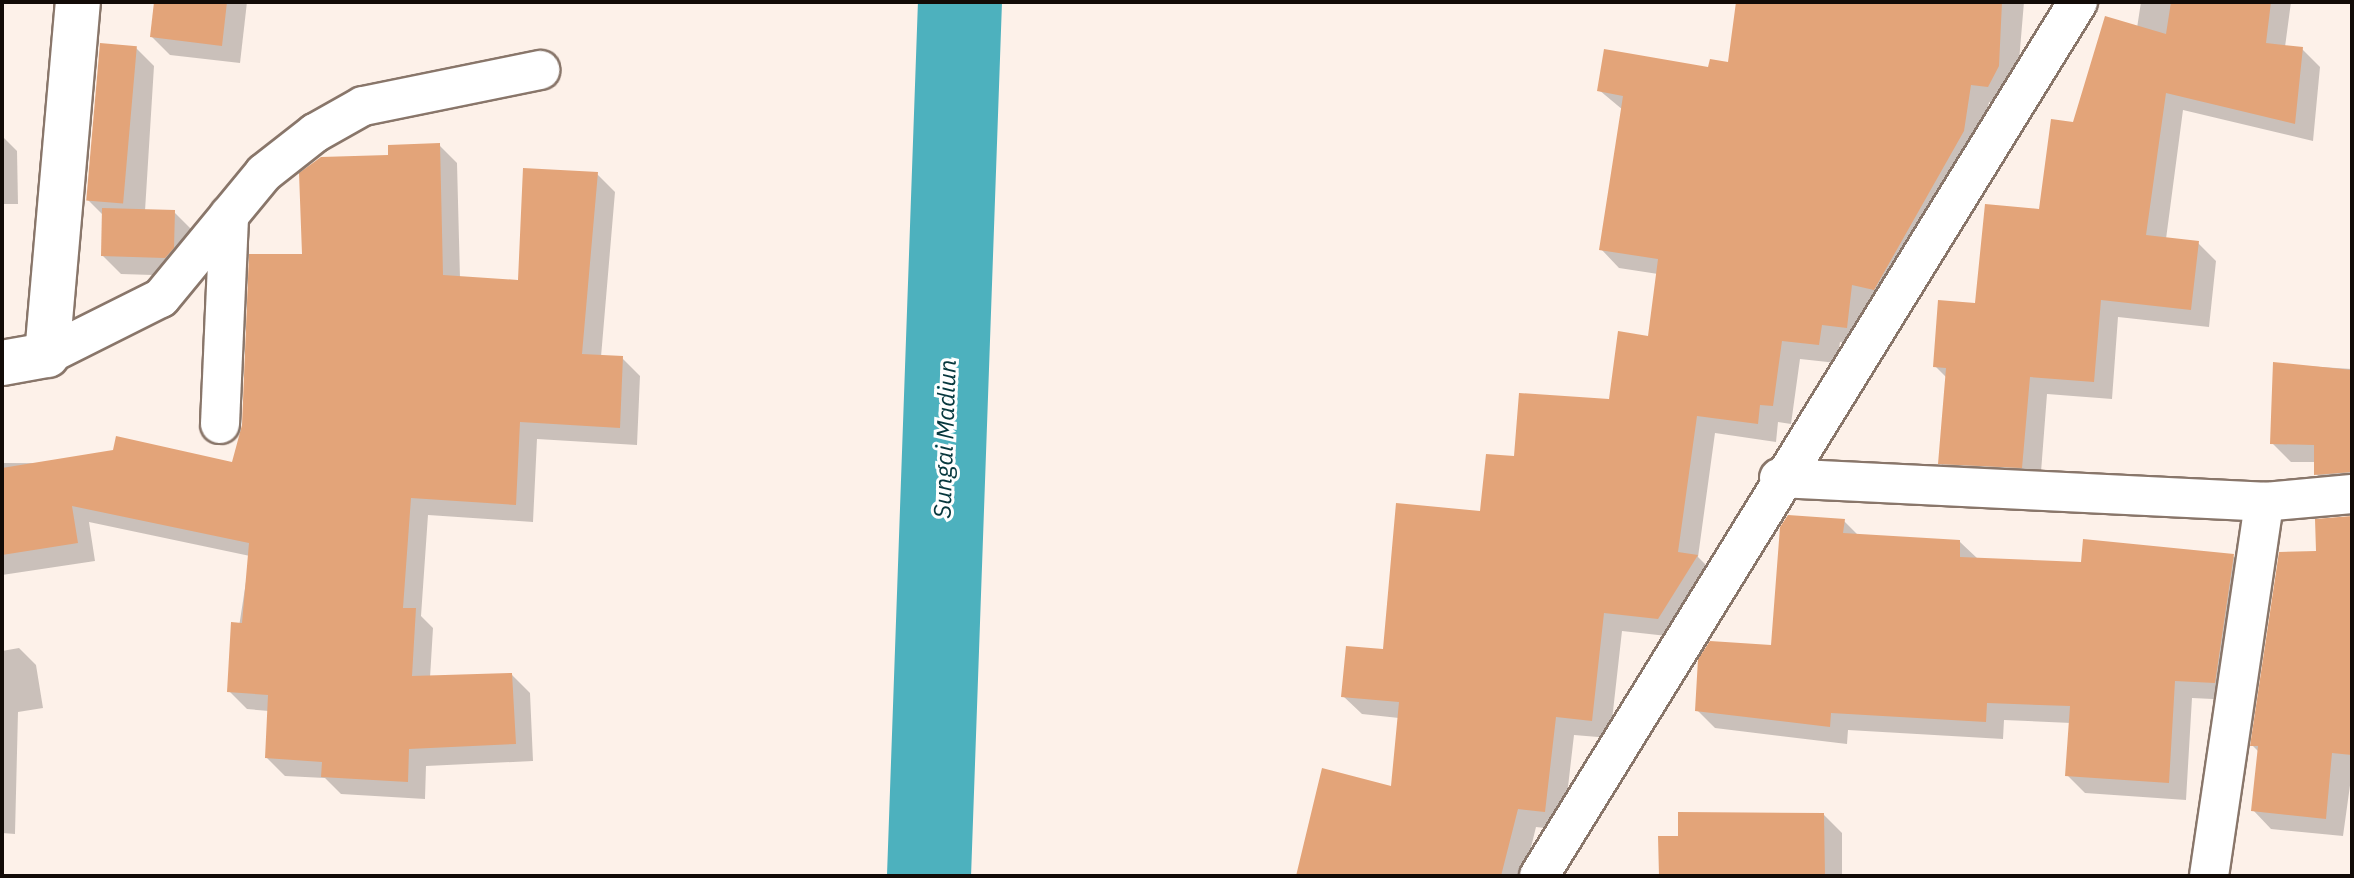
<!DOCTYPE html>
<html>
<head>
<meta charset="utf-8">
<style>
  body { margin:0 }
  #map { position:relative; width:2354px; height:878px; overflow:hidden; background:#fdf1e9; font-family:"IBM Plex Sans",sans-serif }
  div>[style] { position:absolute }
  .shadow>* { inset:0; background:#0003 }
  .river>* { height:84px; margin:-42px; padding:0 42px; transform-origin:42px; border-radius:42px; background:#4db1be }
  .building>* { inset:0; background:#e3a479; transform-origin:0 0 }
  .roads { filter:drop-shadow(2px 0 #89766a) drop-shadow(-2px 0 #89766a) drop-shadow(0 2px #89766a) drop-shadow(0 -2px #89766a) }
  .street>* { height:38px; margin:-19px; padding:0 19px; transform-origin:19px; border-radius:19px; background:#fff }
  .secondary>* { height:44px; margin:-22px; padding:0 22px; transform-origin:22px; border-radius:22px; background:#fff }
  span { translate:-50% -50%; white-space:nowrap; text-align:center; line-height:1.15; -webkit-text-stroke:6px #fff; paint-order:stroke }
  .water-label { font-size:24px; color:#06373d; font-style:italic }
  .frame { position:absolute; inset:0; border:4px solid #120b07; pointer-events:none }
</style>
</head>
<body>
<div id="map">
  <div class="shadow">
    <div style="clip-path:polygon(156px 2px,247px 2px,240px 63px,170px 55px,152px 37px)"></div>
    <div style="clip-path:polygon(1738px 2px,2024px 2px,2017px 85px,2006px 105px,1989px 102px,1981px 150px,1893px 308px,1870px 303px,1865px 345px,1840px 342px,1837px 363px,1800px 359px,1791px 424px,1778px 422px,1776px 442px,1715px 433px,1698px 557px,1716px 575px,1676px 637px,1622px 631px,1610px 738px,1574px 735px,1563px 830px,1536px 827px,1524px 876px,1300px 876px,1393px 789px,1399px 718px,1362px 714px,1343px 696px,1385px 651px,1516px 458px,1611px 402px,1650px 338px,1658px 274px,1619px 268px,1601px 249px,1623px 110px,1599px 90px,1729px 64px)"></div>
    <div style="clip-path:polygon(2141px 2px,2291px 2px,2285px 47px,2302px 49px,2320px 67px,2313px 141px,2183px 110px,2166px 239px,2198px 243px,2216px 261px,2209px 327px,2118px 317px,2112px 399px,2047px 394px,2040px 485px,1958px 481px,1940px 463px,1947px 378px,1935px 366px,2041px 211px,2074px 124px,2137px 28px)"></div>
    <div style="clip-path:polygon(136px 48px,154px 66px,145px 211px,174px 212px,192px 230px,184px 276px,121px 274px,103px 256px,104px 216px,88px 200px)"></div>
    <div style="clip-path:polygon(2px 136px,17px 151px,18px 204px,2px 204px)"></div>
    <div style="clip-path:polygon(439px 145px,457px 163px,460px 278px,520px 282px,597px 174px,615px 192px,601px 357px,622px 358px,640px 376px,637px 445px,537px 439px,533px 522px,428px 515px,421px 616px,433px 628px,430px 678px,512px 675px,530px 693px,533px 761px,426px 766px,425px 799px,341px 794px,325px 778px,285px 776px,267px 758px,269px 711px,247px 709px,229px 691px,250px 556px,89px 522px,95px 561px,2px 575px,2px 463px,233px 464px,304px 256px,390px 157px)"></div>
    <div style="clip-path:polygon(2274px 364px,2352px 369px,2352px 492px,2335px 493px,2316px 474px,2316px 462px,2291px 462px,2272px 443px)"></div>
    <div style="clip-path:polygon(2352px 516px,2352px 771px,2343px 836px,2271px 829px,2253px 810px,2259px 752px,2252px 745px,2318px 553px)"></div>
    <div style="clip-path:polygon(1844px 521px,1859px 536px,1960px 542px,1978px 559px,2083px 564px,2233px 556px,2251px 574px,2233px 700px,2192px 698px,2186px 800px,2085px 793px,2067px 775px,2071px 723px,2004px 720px,2003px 739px,1848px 730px,1847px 744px,1715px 728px,1697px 710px,1773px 647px)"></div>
    <div style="clip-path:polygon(19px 648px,36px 665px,43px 708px,18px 712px,15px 834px,2px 833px,2px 651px)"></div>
    <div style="clip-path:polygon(1824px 815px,1842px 833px,1842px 876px,1661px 876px,1680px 838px)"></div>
  </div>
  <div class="river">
    <div style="left:929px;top:876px;width:875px;rotate:-87.97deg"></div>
  </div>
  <div class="building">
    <div style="clip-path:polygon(154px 2px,227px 2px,222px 46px,150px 37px)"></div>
    <div style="clip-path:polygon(1736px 2px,2002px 2px,1999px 66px,1988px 87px,1971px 85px,1964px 131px,1874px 290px,1852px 285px,1847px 328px,1822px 325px,1819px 345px,1782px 341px,1773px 406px,1760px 405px,1758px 424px,1697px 416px,1678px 552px,1698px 555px,1658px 619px,1604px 613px,1592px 721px,1556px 717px,1545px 812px,1518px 809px,1501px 876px,1296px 876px,1322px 768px,1391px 786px,1399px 702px,1341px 697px,1346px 646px,1383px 649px,1396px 503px,1480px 511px,1486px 454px,1514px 456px,1519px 393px,1609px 399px,1618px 331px,1648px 336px,1658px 259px,1599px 250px,1623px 96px,1597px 91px,1604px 49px,1708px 67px,1710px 59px,1728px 62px)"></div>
    <div style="clip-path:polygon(2171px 2px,2271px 2px,2266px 43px,2303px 47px,2295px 124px,2166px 93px,2146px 235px,2199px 241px,2191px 310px,2101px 300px,2094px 382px,2030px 377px,2022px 468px,1938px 464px,1946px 368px,1933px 367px,1938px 300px,1975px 303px,1985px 204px,2039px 209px,2051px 119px,2073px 122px,2105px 16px,2166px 34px)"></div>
    <div style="left:100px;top:43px;width:37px;height:158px;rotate:5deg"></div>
    <div style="clip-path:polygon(440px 143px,443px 275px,518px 280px,523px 168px,598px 172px,582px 354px,623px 356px,620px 428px,520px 422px,516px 505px,411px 498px,403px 608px,416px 608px,412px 676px,512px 673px,516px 744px,409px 749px,408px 782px,321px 777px,322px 762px,265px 758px,268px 695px,227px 692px,231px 622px,242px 623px,249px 543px,72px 506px,78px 543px,2px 555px,2px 468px,113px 450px,116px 436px,232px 462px,242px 425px,249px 254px,302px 254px,299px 173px,321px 157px,388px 155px,388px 145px)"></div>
    <div style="clip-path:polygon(102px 208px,175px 210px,174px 248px,165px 258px,101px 256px)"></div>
    <div style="clip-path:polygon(2273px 362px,2352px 370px,2352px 472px,2314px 475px,2314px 445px,2270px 444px)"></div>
    <div style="clip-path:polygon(1788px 515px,1845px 519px,1843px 533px,1960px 540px,1960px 557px,2081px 562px,2083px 539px,2234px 554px,2215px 683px,2175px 681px,2169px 783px,2065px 776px,2070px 706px,1987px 703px,1986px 722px,1831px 713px,1830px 727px,1695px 711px,1698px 659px,1710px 641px,1771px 645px,1780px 527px)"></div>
    <div style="clip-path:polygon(2352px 516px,2352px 755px,2332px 753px,2326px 819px,2251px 811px,2258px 746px,2250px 746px,2279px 552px,2316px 551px,2315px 519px)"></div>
    <div style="clip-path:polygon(1678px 812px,1824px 813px,1825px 876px,1659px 876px,1658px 836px,1678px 836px)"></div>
  </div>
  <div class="roads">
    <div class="street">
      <div style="left:47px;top:355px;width:127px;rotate:-26.6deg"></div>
      <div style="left:161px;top:298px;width:162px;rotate:-50.5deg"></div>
      <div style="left:264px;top:173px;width:65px;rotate:-38.1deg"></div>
      <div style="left:315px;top:133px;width:55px;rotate:-29.4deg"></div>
      <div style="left:363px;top:106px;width:181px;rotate:-11.5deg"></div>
      <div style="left:220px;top:424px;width:209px;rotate:-87.5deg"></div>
      <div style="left:1779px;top:478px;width:486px;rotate:2.8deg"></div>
      <div style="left:2264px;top:502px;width:88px;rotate:-5.2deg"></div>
      <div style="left:1539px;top:876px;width:1027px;rotate:-58.34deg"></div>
      <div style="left:2209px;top:876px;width:378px;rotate:-81.6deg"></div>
    </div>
    <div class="secondary">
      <div style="left:2px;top:363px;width:46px;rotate:-10.1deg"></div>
      <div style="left:47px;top:355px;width:354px;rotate:-85deg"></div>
    </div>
  </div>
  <div class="water-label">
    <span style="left:945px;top:439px;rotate:-88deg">Sungai Madiun</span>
  </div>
  <div class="frame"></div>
</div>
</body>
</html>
